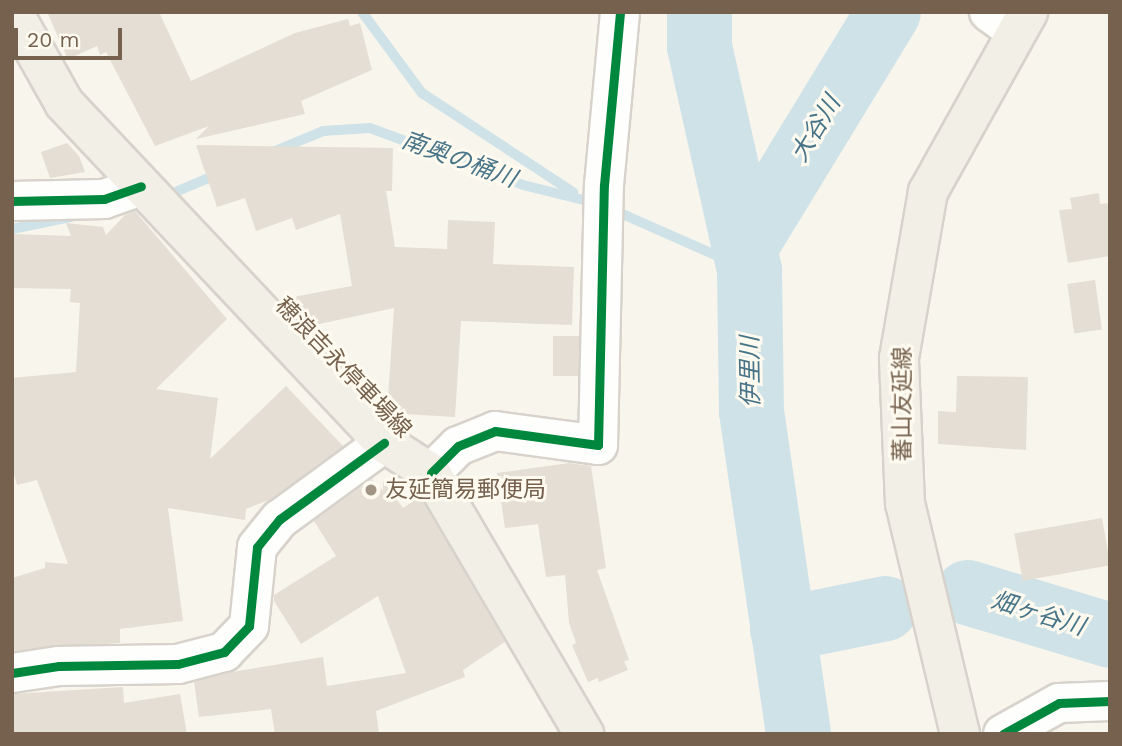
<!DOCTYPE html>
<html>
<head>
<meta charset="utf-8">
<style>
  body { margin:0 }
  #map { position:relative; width:1122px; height:746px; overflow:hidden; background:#f8f5ed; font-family:"Work Sans","Noto Sans JP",sans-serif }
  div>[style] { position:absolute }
  .stream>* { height:10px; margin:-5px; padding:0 5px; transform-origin:5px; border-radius:5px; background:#cfe2e7 }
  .river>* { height:65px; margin:-32.5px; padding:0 32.5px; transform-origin:32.5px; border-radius:32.5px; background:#cfe2e7 }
  .building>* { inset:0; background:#e4ded4; transform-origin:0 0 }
  .roads { filter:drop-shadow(2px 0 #d7d2cb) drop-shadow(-2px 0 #d7d2cb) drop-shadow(0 2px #d7d2cb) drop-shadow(0 -2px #d7d2cb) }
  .minor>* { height:38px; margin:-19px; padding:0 19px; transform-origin:19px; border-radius:19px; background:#fefefc }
  .major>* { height:38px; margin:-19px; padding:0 19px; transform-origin:19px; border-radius:19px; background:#f2efe7 }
  .cycleway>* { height:9px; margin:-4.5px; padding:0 4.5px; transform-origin:4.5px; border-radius:4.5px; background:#00873e }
  .dots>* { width:19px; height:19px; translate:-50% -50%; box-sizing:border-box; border:4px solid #fefaef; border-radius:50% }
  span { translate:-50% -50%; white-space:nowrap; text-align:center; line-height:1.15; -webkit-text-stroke:6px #fefaef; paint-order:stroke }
  .street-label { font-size:23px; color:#75614d }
  .poi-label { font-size:23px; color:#75614d }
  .left { translate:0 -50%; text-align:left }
  .water-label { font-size:24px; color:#477488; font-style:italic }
  .frame { position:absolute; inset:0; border:14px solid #75614d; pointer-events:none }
  .scale { position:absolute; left:14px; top:28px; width:108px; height:32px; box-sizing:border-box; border:4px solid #75614d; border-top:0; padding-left:9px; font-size:21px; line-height:24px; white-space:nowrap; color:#75614d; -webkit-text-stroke:5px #fefaef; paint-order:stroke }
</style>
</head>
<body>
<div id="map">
  <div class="stream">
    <div style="left:362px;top:12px;width:101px;rotate:53.5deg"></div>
    <div style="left:422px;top:93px;width:181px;rotate:33.3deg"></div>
    <div style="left:275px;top:151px;width:52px;rotate:-22.6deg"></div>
    <div style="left:323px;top:131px;width:47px;rotate:-3.7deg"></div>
    <div style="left:370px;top:128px;width:163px;rotate:20.4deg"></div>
    <div style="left:523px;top:185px;width:75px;rotate:13.9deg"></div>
    <div style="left:166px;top:196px;width:56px;rotate:-22.9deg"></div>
    <div style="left:611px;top:209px;width:151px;rotate:23.8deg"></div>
    <div style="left:12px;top:229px;width:64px;rotate:-11.7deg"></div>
  </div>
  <div class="river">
    <div style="left:699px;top:12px;width:34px;rotate:90deg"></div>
    <div style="left:699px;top:46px;width:230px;rotate:77.4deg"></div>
    <div style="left:749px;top:270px;width:141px;rotate:89.2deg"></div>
    <div style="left:751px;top:411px;width:326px;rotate:81.7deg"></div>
    <div style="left:745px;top:246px;width:274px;rotate:-58.6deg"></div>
    <div style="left:967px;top:592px;width:149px;rotate:16.7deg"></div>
    <div style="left:782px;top:629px;width:105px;rotate:-11.5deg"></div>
  </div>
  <div class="building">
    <div style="clip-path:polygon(47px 12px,159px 12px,191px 81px,295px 33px,348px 19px,350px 26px,360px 23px,372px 70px,301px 101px,305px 114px,196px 139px,209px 126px,155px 146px,106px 52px,100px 55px,97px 46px,68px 59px)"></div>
    <div style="clip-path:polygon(67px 143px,79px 156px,85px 172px,50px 178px,41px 152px)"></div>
    <div style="clip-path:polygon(196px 145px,393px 148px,392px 191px,386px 191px,395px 247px,447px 249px,448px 220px,495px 222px,493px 264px,574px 267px,572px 325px,461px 321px,455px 417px,387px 413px,394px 308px,305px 327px,297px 319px,293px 297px,352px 286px,340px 214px,296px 230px,292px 218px,256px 231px,245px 198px,217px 207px)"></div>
    <div style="clip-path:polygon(1099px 193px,1100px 204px,1110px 203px,1110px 256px,1068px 263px,1059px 210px,1072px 209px,1070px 198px)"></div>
    <div style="clip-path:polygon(135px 211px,227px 319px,156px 389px,218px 398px,210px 459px,286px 386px,343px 446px,271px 499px,246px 509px,245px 520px,168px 508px,183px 621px,120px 629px,120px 643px,12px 651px,12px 578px,45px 568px,45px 562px,68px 564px,37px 480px,17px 485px,12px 467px,12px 378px,76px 372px,80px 303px,70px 302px,71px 289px,12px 288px,12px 234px,71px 236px,66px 223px,103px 227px,106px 235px,125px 215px)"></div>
    <div style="left:1095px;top:280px;width:50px;height:28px;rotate:82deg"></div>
    <div style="left:553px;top:336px;width:26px;height:40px"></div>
    <div style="clip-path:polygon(957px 376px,1028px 377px,1026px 450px,938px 444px,938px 411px,956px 412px)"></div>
    <div style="clip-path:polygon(569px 463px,591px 466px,606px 568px,597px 570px,629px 660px,624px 661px,628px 670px,599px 682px,598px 678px,588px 682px,572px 645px,576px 643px,569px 623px,565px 575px,546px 577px,538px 524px,505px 528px,497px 473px)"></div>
    <div style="clip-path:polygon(372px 479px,383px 491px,383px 481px,403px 508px,420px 497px,505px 642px,463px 670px,465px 677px,376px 711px,379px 734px,275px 734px,271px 709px,199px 717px,194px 682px,232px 672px,323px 657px,327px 686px,406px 673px,378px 596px,301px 644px,274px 601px,274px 595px,336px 556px,314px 521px)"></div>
    <div style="left:1102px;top:518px;width:48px;height:89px;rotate:80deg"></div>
    <div style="clip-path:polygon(123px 687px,124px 703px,180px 694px,187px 734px,14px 734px,12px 694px)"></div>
  </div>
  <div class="roads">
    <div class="minor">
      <div style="left:989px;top:12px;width:31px;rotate:36deg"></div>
      <div style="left:12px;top:201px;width:92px;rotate:-1.2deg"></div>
      <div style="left:104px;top:199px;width:39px;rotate:-19deg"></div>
      <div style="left:431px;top:473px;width:38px;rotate:-45deg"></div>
      <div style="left:458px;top:446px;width:40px;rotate:-22deg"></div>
      <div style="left:495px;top:431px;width:104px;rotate:7.7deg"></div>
      <div style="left:598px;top:445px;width:260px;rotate:-88.7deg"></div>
      <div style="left:604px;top:185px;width:174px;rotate:-84.7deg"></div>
      <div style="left:12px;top:673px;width:48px;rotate:-8.5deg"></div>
      <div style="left:59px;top:666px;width:119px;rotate:-1deg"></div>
      <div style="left:178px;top:664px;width:48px;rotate:-14.6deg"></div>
      <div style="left:224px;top:652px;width:36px;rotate:-46deg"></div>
      <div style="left:249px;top:626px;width:79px;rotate:-84.2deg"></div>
      <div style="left:257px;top:547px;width:36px;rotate:-51deg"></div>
      <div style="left:280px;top:519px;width:129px;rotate:-36.2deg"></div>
      <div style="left:1003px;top:734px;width:64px;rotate:-29deg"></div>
      <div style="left:1059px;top:703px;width:51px;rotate:-2.2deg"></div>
    </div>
    <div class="major">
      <div style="left:13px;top:12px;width:104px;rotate:60.7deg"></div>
      <div style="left:64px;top:103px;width:467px;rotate:46.7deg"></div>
      <div style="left:384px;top:443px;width:56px;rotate:32.6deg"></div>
      <div style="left:431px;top:473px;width:303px;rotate:59.6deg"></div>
      <div style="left:960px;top:734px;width:236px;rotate:-103.4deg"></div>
      <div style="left:905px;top:504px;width:146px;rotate:-92.4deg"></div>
      <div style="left:899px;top:358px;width:169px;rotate:-80.1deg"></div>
      <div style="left:928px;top:192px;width:206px;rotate:-60.9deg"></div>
    </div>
  </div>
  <div class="cycleway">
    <div style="left:12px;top:201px;width:92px;rotate:-1.2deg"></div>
    <div style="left:104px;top:199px;width:39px;rotate:-19deg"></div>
    <div style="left:431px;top:473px;width:38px;rotate:-45deg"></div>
    <div style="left:458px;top:446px;width:40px;rotate:-22deg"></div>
    <div style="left:495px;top:431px;width:104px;rotate:7.7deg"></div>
    <div style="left:598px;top:445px;width:260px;rotate:-88.7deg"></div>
    <div style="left:604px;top:185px;width:174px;rotate:-84.7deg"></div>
    <div style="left:12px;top:673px;width:48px;rotate:-8.5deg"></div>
    <div style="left:59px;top:666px;width:119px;rotate:-1deg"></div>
    <div style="left:178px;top:664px;width:48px;rotate:-14.6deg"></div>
    <div style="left:224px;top:652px;width:36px;rotate:-46deg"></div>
    <div style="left:249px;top:626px;width:79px;rotate:-84.2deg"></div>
    <div style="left:257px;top:547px;width:36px;rotate:-51deg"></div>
    <div style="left:280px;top:519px;width:129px;rotate:-36.2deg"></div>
    <div style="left:1003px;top:734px;width:64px;rotate:-29deg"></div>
    <div style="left:1059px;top:703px;width:51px;rotate:-2.2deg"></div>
  </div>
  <div class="dots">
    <div style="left:371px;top:490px;background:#a39585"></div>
  </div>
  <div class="street-label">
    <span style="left:343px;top:368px;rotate:46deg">穂浪吉永停車場線</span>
    <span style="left:903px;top:404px;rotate:-90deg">蕃山友延線</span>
  </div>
  <div class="poi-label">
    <span class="left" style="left:385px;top:490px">友延簡易郵便局</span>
  </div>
  <div class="water-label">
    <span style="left:816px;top:129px;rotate:-59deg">大谷川</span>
    <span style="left:459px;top:160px;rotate:20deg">南奥の桶川</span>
    <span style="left:751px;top:372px;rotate:-91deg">伊里川</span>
    <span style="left:1038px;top:614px;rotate:17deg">畑ヶ谷川</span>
  </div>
  <div class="frame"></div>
  <div class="scale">20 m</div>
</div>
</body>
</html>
